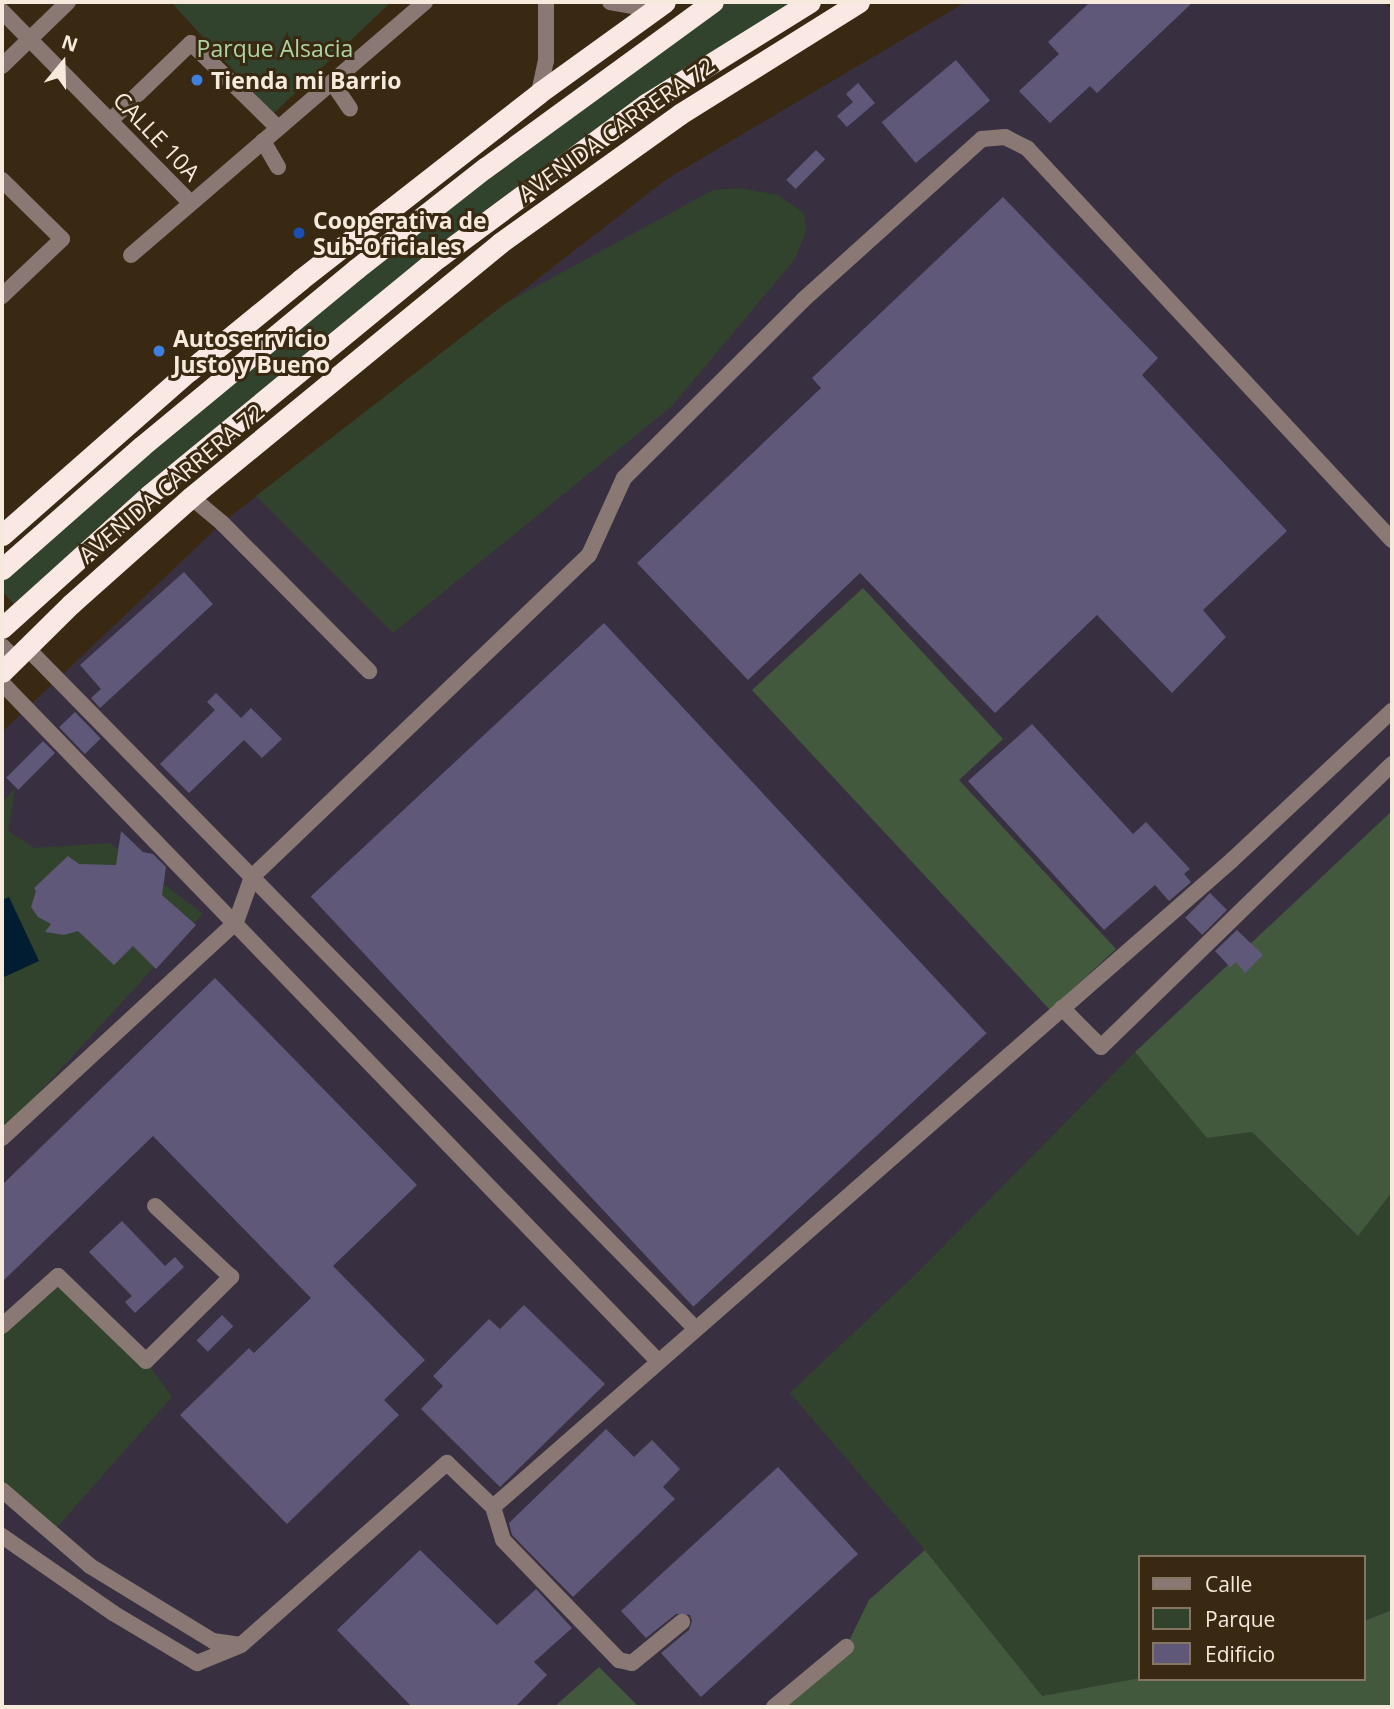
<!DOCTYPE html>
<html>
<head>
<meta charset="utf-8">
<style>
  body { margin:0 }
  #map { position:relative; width:1394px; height:1709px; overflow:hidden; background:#3a2912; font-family:"Open Sans",sans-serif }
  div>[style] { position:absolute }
  .industrial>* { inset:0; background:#383041 }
  .green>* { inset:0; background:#31422d }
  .forest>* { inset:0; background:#43593e }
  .water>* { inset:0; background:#001d31 }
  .building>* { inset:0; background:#5f5879; transform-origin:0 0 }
  .minor>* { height:16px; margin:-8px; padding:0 8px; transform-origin:8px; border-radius:8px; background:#8a7874 }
  .highway>* { height:21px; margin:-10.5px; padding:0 10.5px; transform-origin:10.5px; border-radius:10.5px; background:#fae8e4 }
  .dots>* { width:19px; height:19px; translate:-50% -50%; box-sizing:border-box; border:4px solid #3a2912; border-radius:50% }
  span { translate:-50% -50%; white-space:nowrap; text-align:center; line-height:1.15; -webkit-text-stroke:6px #3a2912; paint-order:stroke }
  .park-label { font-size:23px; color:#acd5a2 }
  .poi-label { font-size:23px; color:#f5eadc; font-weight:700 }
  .left { translate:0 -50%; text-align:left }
  .street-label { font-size:23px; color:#f5eadc }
  .frame { position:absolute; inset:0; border:4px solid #f5eadc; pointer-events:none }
  .legend { position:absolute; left:1138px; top:1555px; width:228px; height:126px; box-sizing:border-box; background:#3a2912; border:2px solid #857663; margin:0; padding:9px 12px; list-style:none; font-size:21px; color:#f5eadc }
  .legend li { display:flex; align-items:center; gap:14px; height:35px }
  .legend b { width:35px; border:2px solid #857663 }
  .north { position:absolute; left:28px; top:28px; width:70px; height:70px; -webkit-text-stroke:5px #3a2912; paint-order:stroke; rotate:19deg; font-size:19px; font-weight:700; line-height:28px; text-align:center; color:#f5eadc }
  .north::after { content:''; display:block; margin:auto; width:24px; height:32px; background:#f5eadc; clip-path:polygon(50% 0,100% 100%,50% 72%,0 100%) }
</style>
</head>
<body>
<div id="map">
  <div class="industrial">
    <div style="clip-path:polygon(evenodd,966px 2px,1381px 2px,1392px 9px,1392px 1707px,2px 1707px,2px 732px,222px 523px,667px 179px,966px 2px,1140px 1557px,1364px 1557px,1364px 1679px,1140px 1679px,1140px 1557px)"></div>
  </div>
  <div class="green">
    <div style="clip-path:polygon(171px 2px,391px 2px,273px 114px)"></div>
    <div style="clip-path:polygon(727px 2px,793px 2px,615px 116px,467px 223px,130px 499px,14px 604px,2px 591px,2px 580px,173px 430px,447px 207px)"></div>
    <div style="clip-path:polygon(740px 188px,778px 195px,804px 213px,806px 231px,795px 259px,672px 406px,393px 633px,256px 496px,506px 303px,713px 190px)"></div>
    <div style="clip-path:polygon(15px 789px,8px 831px,35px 848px,110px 843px,203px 914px,2px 1133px,2px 802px)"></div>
    <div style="clip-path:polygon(1135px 1052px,1207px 1137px,1252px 1132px,1357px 1236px,1392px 1192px,1392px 1610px,1364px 1621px,1364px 1557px,1140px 1557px,1140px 1678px,1042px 1696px,925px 1550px,790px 1393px,917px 1273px)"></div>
    <div style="clip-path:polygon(58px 1276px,146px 1361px,172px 1397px,52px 1533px,2px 1490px,2px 1328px)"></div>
  </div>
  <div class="forest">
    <div style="clip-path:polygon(863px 588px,1003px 739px,959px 780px,1116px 949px,1050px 1010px,752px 690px)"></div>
    <div style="clip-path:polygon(1392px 811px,1392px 1192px,1358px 1236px,1252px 1132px,1207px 1138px,1135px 1052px)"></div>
    <div style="clip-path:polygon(925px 1550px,1042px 1696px,1140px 1678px,1364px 1679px,1364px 1621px,1392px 1610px,1392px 1707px,774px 1707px,846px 1647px,869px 1600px)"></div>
    <div style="clip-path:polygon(599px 1667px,639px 1707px,554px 1707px)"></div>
  </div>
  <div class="water">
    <div style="clip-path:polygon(9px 897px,39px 961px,2px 978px,2px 900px)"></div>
  </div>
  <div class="building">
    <div style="clip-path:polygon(1090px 2px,1193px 2px,1097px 93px,1090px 86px,1050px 123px,1019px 91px,1059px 54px,1048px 42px)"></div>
    <div style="left:956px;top:60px;width:53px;height:97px;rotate:50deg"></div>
    <div style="clip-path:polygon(858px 83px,875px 103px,847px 127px,837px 116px,853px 102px,846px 94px)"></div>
    <div style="left:816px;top:150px;width:13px;height:42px;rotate:45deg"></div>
    <div style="clip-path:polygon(1003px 197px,1158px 358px,1142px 375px,1287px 531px,1203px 610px,1226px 637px,1172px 693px,1097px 615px,995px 713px,860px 573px,748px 680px,637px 563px,821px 388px,812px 378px)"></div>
    <div style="clip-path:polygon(184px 572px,213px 604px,100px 708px,91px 698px,101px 689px,80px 665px)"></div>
    <div style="left:604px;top:623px;width:561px;height:401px;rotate:47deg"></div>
    <div style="clip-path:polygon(216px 693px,241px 718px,251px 708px,282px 739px,262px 758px,244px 740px,189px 793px,160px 764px,215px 710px,207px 702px)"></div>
    <div style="left:75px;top:712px;width:37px;height:22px;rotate:46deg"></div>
    <div style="clip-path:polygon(1032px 724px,1133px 834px,1146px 822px,1190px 869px,1184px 874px,1191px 882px,1169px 901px,1155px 885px,1104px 930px,968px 781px)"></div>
    <div style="left:43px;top:741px;width:17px;height:52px;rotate:45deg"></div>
    <div style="clip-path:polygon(121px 831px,143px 852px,153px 854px,166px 867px,162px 895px,196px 925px,156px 969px,133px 946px,114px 965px,78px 931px,64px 935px,45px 932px,51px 924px,38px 917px,31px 907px,36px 891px,34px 888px,68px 856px,79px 864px,116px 865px)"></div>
    <div style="left:1210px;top:893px;width:24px;height:35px;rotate:45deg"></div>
    <div style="clip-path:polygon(1237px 930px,1263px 955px,1245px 973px,1236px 962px,1230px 967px,1215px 951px)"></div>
    <div style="clip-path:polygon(215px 978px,417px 1185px,333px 1266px,425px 1360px,384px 1400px,399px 1415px,287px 1524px,180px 1415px,249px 1348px,254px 1353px,311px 1298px,153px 1136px,2px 1282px,2px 1185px)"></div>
    <div style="clip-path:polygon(122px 1221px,165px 1266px,175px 1257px,184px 1267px,135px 1313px,125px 1302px,132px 1296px,89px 1252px)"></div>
    <div style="clip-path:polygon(524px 1305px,605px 1384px,500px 1487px,421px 1409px,443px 1386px,433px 1376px,489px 1319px,500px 1329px)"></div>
    <div style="left:222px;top:1315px;width:16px;height:36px;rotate:45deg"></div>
    <div style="clip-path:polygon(606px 1429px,634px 1457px,652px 1440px,680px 1469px,663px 1487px,675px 1499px,573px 1597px,512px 1535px,509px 1523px)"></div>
    <div style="clip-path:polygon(778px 1467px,858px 1554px,701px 1697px,661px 1653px,689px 1630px,692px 1621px,690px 1615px,676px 1614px,646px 1638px,621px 1611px)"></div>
    <div style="clip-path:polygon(420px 1550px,497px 1625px,536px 1589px,572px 1628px,534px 1662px,547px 1675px,515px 1707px,412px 1707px,337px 1630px)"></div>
  </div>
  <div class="minor">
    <div style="left:610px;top:2px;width:46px;rotate:10.1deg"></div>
    <div style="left:2px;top:11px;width:269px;rotate:45.5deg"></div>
    <div style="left:2px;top:66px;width:92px;rotate:-44.1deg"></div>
    <div style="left:332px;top:82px;width:32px;rotate:56deg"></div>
    <div style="left:539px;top:93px;width:33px;rotate:-78deg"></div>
    <div style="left:546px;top:61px;width:59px;rotate:-90deg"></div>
    <div style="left:110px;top:121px;width:112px;rotate:-43.9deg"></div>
    <div style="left:191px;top:43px;width:122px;rotate:44.3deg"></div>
    <div style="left:263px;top:141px;width:30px;rotate:60deg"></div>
    <div style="left:2px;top:180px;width:84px;rotate:44.5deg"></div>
    <div style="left:62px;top:239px;width:83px;rotate:136.5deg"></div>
    <div style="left:131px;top:255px;width:388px;rotate:-40.7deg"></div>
    <div style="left:191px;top:497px;width:40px;rotate:40deg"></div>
    <div style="left:222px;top:523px;width:209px;rotate:45.2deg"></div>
    <div style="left:2px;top:646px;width:18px;rotate:45deg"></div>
    <div style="left:26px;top:647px;width:955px;rotate:45.51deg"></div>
    <div style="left:2px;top:683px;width:942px;rotate:45.95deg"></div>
    <div style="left:1062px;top:1008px;width:55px;rotate:45deg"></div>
    <div style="left:1101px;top:1047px;width:406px;rotate:-44.2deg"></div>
    <div style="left:2px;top:1138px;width:318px;rotate:-42.7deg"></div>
    <div style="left:236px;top:922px;width:48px;rotate:-70.4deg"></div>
    <div style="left:252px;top:877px;width:466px;rotate:-43.7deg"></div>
    <div style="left:589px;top:555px;width:85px;rotate:-65.6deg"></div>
    <div style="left:624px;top:478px;width:252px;rotate:-44.8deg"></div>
    <div style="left:803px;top:300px;width:241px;rotate:-42deg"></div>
    <div style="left:982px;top:139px;width:23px;rotate:-5deg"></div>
    <div style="left:1005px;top:137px;width:25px;rotate:27deg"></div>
    <div style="left:1027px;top:148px;width:536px;rotate:47.04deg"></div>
    <div style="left:2px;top:1326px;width:75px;rotate:-41.8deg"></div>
    <div style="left:58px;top:1276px;width:122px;rotate:44deg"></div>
    <div style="left:146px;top:1361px;width:120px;rotate:-44.7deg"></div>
    <div style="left:231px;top:1277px;width:104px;rotate:-136.9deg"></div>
    <div style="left:2px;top:1490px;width:116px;rotate:40.8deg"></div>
    <div style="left:90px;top:1566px;width:144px;rotate:31.4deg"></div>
    <div style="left:213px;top:1641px;width:28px;rotate:8deg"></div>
    <div style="left:241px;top:1645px;width:275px;rotate:-41.5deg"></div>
    <div style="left:447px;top:1463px;width:64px;rotate:43.7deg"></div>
    <div style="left:493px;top:1507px;width:982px;rotate:-41.2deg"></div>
    <div style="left:1232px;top:860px;width:219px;rotate:-43deg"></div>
    <div style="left:493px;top:1507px;width:34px;rotate:73deg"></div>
    <div style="left:503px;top:1540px;width:167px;rotate:46deg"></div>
    <div style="left:619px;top:1660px;width:13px;rotate:13deg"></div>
    <div style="left:632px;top:1663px;width:65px;rotate:-39.4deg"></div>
    <div style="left:2px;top:1536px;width:135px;rotate:34.7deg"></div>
    <div style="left:113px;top:1613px;width:98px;rotate:30.8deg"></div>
    <div style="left:197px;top:1663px;width:45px;rotate:-22deg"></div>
    <div style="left:774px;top:1707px;width:94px;rotate:-39.8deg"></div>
  </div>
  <div class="highway">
    <div style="left:2px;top:535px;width:249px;rotate:-41.3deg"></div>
    <div style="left:189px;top:371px;width:144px;rotate:-39.3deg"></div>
    <div style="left:300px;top:280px;width:303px;rotate:-38deg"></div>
    <div style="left:539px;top:93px;width:155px;rotate:-35.8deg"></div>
    <div style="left:2px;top:569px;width:186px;rotate:-41.3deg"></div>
    <div style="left:142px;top:446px;width:278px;rotate:-39.6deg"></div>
    <div style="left:356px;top:269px;width:164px;rotate:-38.1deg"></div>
    <div style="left:485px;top:168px;width:282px;rotate:-36.1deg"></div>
    <div style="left:2px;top:628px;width:198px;rotate:-42.1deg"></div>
    <div style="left:149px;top:495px;width:375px;rotate:-39.4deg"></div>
    <div style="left:439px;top:257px;width:257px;rotate:-36.5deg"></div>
    <div style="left:646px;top:104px;width:193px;rotate:-31.9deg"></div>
    <div style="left:2px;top:672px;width:97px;rotate:-44.6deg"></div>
    <div style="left:71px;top:604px;width:161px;rotate:-41.7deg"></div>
    <div style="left:191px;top:497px;width:400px;rotate:-39.4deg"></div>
    <div style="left:500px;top:243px;width:221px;rotate:-35.6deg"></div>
    <div style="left:680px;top:114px;width:211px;rotate:-32deg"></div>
  </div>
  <div class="dots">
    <div style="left:197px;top:80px;background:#3f7fe0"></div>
    <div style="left:299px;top:233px;background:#1a4fb4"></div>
    <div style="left:159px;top:351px;background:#3f7fe0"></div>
  </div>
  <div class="park-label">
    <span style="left:275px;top:48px">Parque Alsacia</span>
  </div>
  <div class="poi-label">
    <span class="left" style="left:211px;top:80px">Tienda mi Barrio</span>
    <span class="left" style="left:313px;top:233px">Cooperativa de<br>Sub-Oficiales</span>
    <span class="left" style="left:173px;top:351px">Autoserrvicio<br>Justo y Bueno</span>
  </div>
  <div class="street-label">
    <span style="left:616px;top:129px;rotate:-35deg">AVENIDA CARRERA 72</span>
    <span style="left:157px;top:136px;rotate:46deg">CALLE 10A</span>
    <span style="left:171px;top:483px;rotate:-40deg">AVENIDA CARRERA 72</span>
  </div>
  <div class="frame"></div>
  <ul class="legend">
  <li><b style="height:9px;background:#8a7874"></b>Calle</li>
  <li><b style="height:19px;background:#31422d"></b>Parque</li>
  <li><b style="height:19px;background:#5f5879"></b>Edificio</li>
  </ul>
  <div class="north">N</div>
</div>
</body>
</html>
